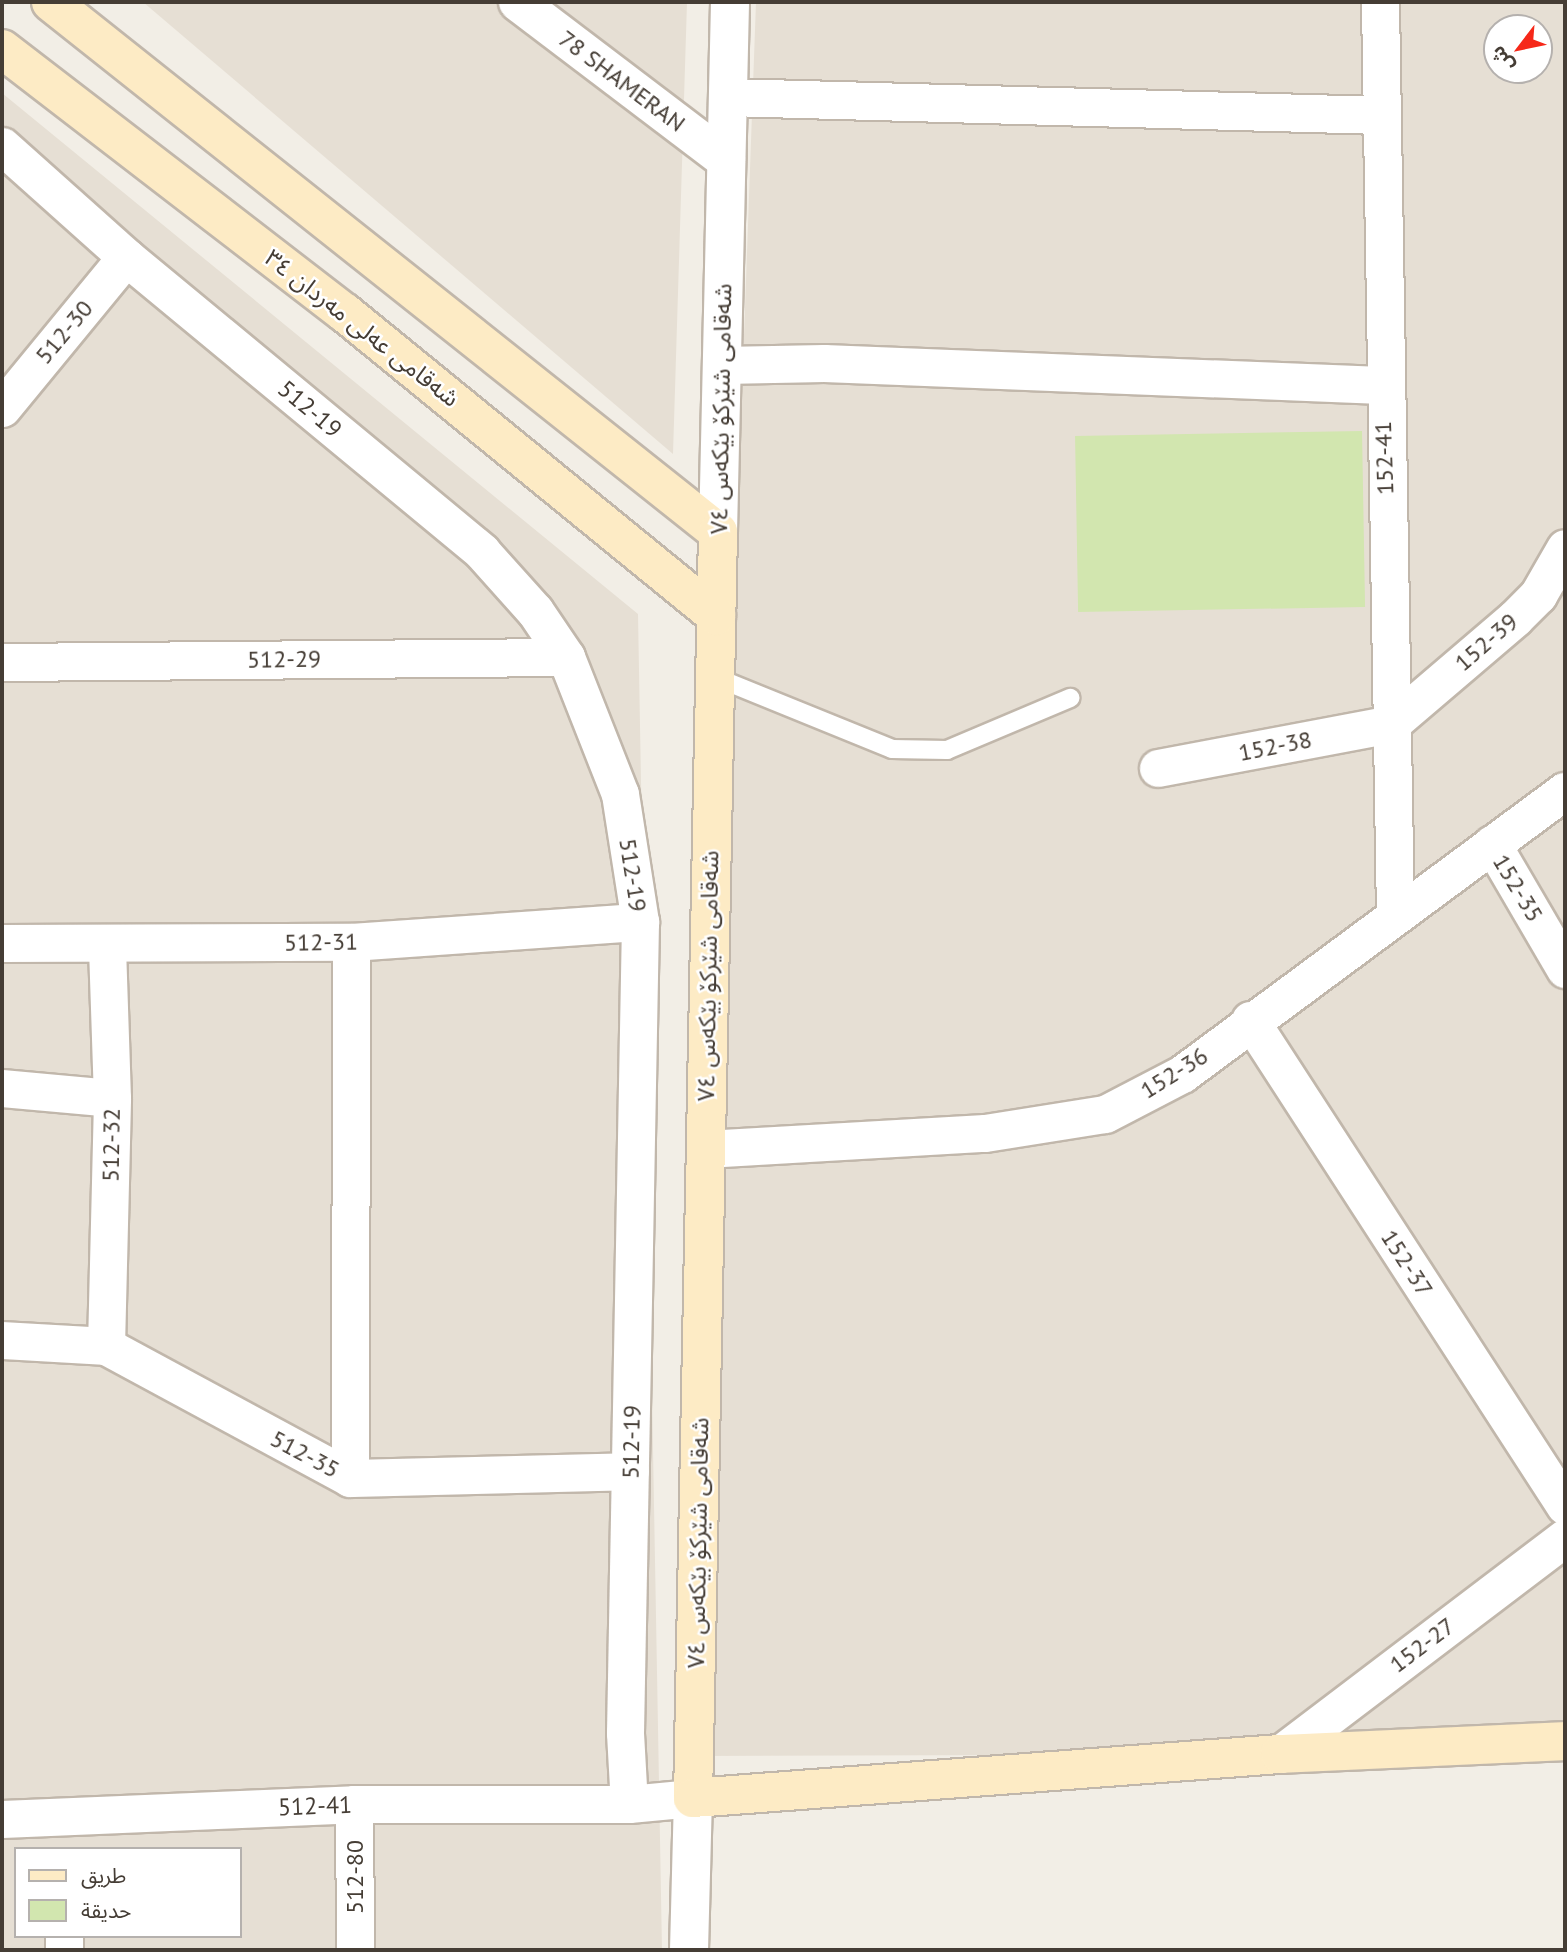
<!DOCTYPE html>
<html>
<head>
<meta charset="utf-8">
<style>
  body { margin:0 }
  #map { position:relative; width:1567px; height:1952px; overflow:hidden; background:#f2eee6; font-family:"PT Sans","Noto Sans Arabic",sans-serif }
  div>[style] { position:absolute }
  .residential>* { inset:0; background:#e6dfd4 }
  .green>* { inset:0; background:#d2e6af; transform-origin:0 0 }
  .roads { filter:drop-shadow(2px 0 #c1b7ab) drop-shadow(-2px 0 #c1b7ab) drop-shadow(0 2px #c1b7ab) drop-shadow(0 -2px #c1b7ab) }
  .service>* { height:18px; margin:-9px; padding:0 9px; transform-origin:9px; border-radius:9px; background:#fff }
  .minor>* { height:37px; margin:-18.5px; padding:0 18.5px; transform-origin:18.5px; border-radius:18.5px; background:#fff }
  .tertiary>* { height:38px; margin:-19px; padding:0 19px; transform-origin:19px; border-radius:19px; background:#fff }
  .secondary>* { height:38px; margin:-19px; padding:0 19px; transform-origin:19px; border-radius:19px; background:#fdebc5 }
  span { translate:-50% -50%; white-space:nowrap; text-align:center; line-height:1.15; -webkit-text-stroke:5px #fff; paint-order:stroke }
  .street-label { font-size:24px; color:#453d35 }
  .frame { position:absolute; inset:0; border:4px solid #453d35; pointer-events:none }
  .legend { position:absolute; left:14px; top:1847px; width:228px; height:91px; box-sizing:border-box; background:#fff; border:2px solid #b5b1ae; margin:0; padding:9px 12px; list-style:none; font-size:21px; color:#453d35 }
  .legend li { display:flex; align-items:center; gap:14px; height:35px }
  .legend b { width:35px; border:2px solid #b5b1ae }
  .north { position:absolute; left:1483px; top:14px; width:70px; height:70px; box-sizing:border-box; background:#fff; border:2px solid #b5b1ae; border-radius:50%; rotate:238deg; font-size:19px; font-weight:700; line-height:28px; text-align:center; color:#453d35 }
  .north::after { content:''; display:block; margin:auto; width:24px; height:32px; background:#f62819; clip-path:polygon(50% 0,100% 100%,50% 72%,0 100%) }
</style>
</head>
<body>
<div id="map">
  <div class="residential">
    <div style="clip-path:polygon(143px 2px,687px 2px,673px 454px)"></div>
    <div style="clip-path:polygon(evenodd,756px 2px,1565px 2px,1565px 1741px,1280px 1754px,693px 1756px,756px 2px,1497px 28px,1539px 28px,1539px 70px,1497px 70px,1497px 28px)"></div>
    <div style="clip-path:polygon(evenodd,2px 93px,638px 614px,662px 1950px,2px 1950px,2px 93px,16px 1849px,240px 1849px,240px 1936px,16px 1936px,16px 1849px)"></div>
  </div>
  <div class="green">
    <div style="left:1362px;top:431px;width:176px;height:287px;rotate:89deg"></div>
  </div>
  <div class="roads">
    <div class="service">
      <div style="left:715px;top:677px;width:191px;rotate:22.1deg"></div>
      <div style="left:892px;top:749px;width:55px;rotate:1deg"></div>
      <div style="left:947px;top:750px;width:134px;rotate:-22.9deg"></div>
    </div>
    <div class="minor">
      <div style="left:1380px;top:2px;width:913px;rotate:89.06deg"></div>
      <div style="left:728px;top:97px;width:652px;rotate:1.58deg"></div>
      <div style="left:2px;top:146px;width:166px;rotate:41.8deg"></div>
      <div style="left:126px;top:257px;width:462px;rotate:39.6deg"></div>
      <div style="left:482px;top:552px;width:79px;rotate:48.1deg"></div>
      <div style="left:535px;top:611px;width:55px;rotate:56deg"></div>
      <div style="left:566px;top:657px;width:147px;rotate:68.5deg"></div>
      <div style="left:620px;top:794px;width:130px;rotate:81.1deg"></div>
      <div style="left:640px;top:922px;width:811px;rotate:91.06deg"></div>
      <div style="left:625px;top:1733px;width:71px;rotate:86.8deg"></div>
      <div style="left:629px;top:1804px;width:64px;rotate:-5.4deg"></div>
      <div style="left:722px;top:365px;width:102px;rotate:-1.1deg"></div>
      <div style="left:824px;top:363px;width:558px;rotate:2.26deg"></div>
      <div style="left:2px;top:408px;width:195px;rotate:-50.6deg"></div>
      <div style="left:2px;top:662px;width:564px;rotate:-0.51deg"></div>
      <div style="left:1158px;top:768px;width:237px;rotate:-10.7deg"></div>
      <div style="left:1391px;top:724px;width:163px;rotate:-40.5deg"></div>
      <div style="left:1515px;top:618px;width:33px;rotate:-45deg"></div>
      <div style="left:1538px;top:595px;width:54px;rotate:-60.1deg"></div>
      <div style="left:1492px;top:844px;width:145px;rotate:59.7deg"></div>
      <div style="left:2px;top:943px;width:349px;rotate:-0.2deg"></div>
      <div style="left:351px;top:942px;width:290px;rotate:-4deg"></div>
      <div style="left:1250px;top:1020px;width:579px;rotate:57.05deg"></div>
      <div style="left:2px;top:1088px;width:110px;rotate:5.2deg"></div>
      <div style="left:705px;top:1149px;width:280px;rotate:-3.3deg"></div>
      <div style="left:985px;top:1133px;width:121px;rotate:-9deg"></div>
      <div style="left:1105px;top:1114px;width:87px;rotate:-27.5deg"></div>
      <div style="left:1182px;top:1074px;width:476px;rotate:-36.5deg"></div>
      <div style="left:2px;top:1340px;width:104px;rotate:3.3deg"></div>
      <div style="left:106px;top:1346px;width:277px;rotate:28.4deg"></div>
      <div style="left:350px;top:1478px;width:280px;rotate:-1.4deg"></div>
      <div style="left:106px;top:1346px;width:248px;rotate:-88.6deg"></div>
      <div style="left:112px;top:1098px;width:154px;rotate:-91.9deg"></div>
      <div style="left:350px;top:1478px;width:536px;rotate:-89.89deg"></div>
      <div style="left:1280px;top:1754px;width:358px;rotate:-37.2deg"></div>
      <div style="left:354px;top:1804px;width:146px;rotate:89.6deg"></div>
      <div style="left:2px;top:1819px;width:352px;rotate:-2.4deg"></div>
      <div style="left:354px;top:1804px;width:275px"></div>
      <div style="left:64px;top:1950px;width:14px;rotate:-90deg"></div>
    </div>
    <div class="tertiary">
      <div style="left:518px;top:2px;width:261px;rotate:37.2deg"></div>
      <div style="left:718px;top:532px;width:530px;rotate:-88.7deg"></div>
      <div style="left:689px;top:1950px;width:152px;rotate:-88.5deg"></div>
    </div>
    <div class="secondary">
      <div style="left:51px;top:2px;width:852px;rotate:38.47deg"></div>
      <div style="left:718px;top:532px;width:1266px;rotate:91.13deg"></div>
      <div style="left:693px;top:1798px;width:589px;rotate:-4.29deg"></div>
      <div style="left:1280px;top:1754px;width:285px;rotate:-2.6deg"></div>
      <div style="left:2px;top:49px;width:433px;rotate:37.6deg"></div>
      <div style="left:345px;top:313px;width:479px;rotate:39.2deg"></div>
    </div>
  </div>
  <div class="street-label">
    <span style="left:622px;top:81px;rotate:37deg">78 SHAMERAN</span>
    <span style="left:362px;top:328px;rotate:38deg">شەقامی عەلی مەردان ٣٤</span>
    <span style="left:64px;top:332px;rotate:-50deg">512-30</span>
    <span style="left:310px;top:409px;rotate:40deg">512-19</span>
    <span style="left:721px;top:409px;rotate:-89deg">شەقامی شێرکۆ بێکەس ٧٤</span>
    <span style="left:1384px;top:458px;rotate:-92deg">152-41</span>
    <span style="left:1486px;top:642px;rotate:-41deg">152-39</span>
    <span style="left:284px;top:659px;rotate:-1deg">512-29</span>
    <span style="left:1275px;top:746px;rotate:-11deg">152-38</span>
    <span style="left:633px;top:875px;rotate:81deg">512-19</span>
    <span style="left:1518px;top:888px;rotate:59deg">152-35</span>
    <span style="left:321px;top:942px;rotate:-1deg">512-31</span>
    <span style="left:708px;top:976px;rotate:-89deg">شەقامی شێرکۆ بێکەس ٧٤</span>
    <span style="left:1174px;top:1073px;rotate:-32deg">152-36</span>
    <span style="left:111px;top:1145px;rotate:-89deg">512-32</span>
    <span style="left:1407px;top:1263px;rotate:57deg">152-37</span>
    <span style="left:631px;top:1442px;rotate:-89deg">512-19</span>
    <span style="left:305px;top:1454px;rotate:28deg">512-35</span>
    <span style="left:698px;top:1543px;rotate:-89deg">شەقامی شێرکۆ بێکەس ٧٤</span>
    <span style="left:1422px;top:1645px;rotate:-37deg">152-27</span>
    <span style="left:315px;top:1806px;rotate:-2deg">512-41</span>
    <span style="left:355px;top:1877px;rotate:-90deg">512-80</span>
  </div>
  <div class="frame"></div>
  <ul class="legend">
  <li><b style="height:9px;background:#fdebc5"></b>طريق</li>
  <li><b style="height:19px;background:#d2e6af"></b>حديقة</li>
  </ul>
  <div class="north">ش</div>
</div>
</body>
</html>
